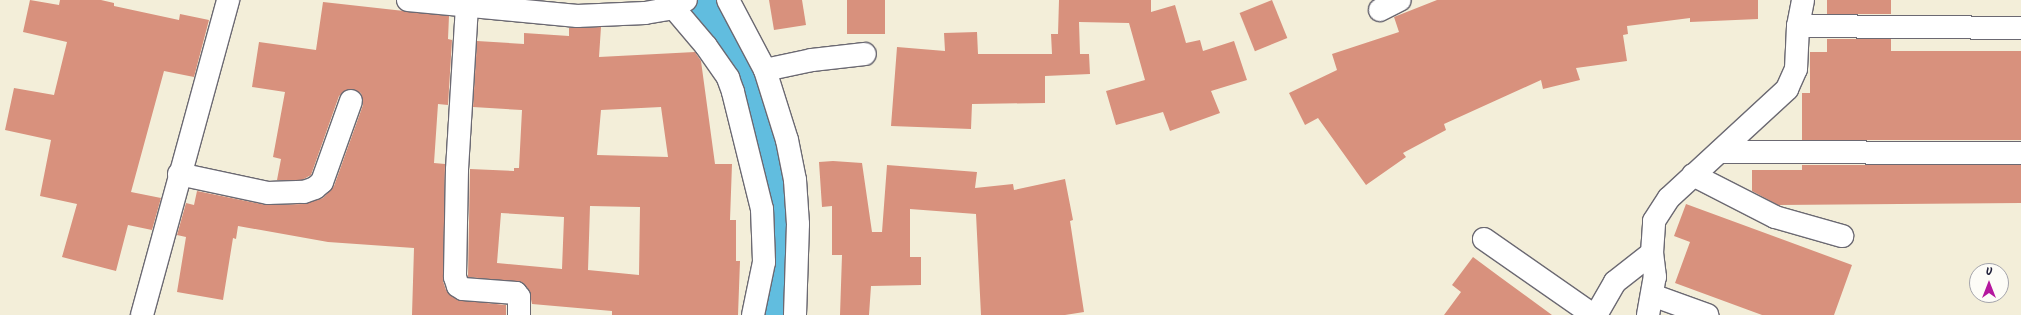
<!DOCTYPE html>
<html>
<head>
<meta charset="utf-8">
<style>
  body { margin:0 }
  #map { position:relative; width:2021px; height:315px; overflow:hidden; background:#f3eed9; font-family:Kalam,sans-serif }
  div>[style] { position:absolute }
  .canal>* { height:30px; margin:-15px; padding:0 15px; transform-origin:15px; border-radius:15px; background:#61bddf }
  .building>* { inset:0; background:#d8917d; transform-origin:0 0 }
  .roads { filter:drop-shadow(1px 0 #6b6972) drop-shadow(-1px 0 #6b6972) drop-shadow(0 1px #6b6972) drop-shadow(0 -1px #6b6972) }
  .minor>* { height:22px; margin:-11px; padding:0 11px; transform-origin:11px; border-radius:11px; background:#fff }
  span { translate:-50% -50%; white-space:nowrap; text-align:center; line-height:1.15; -webkit-text-stroke:4px #fdfcf7; paint-order:stroke }
  .north { position:absolute; left:1969px; top:263px; width:40px; height:40px; box-sizing:border-box; background:#fdfcf7; border:1px solid #a5a5ac; border-radius:50%; rotate:0deg; font-size:11px; font-weight:700; line-height:16px; text-align:center; color:#22223b }
  .north::after { content:''; display:block; margin:auto; width:14px; height:18px; background:#b5179e; clip-path:polygon(50% 0,100% 100%,50% 72%,0 100%) }
</style>
</head>
<body>
<div id="map">
  <div class="canal">
    <div style="left:699px;top:0;width:102px;rotate:58.2deg"></div>
    <div style="left:753px;top:87px;width:140px;rotate:78.4deg"></div>
    <div style="left:781px;top:224px;width:92px;rotate:97.5deg"></div>
  </div>
  <div class="building">
    <div style="clip-path:polygon(30px 0,59px 5px,60px 0,101px 0,114px 3px,114px 6px,179px 20px,180px 14px,209px 20px,194px 77px,164px 71px,131px 192px,161px 198px,152px 230px,128px 225px,116px 271px,62px 257px,77px 204px,40px 196px,51px 140px,5px 130px,14px 88px,54px 95px,67px 42px,23px 32px)"></div>
    <div style="clip-path:polygon(769px 0,802px 0,806px 25px,774px 30px)"></div>
    <div style="left:847px;top:0;width:38px;height:34px"></div>
    <div style="clip-path:polygon(1059px 0,1151px 0,1151px 12px,1175px 5px,1186px 43px,1200px 40px,1203px 51px,1234px 41px,1247px 80px,1211px 91px,1220px 113px,1170px 131px,1163px 112px,1116px 125px,1106px 91px,1145px 80px,1129px 23px,1079px 22px,1080px 54px,1089px 54px,1090px 74px,1045px 76px,1045px 103px,972px 104px,971px 129px,891px 126px,897px 47px,945px 51px,944px 33px,977px 32px,978px 54px,1052px 54px,1051px 34px,1058px 34px)"></div>
    <div style="left:1272px;top:0;width:41px;height:35px;rotate:68deg"></div>
    <div style="clip-path:polygon(1437px 0,1758px 0,1758px 19px,1690px 22px,1690px 18px,1627px 26px,1628px 34px,1623px 35px,1627px 61px,1576px 68px,1580px 80px,1543px 89px,1541px 80px,1444px 124px,1446px 130px,1403px 153px,1406px 157px,1366px 185px,1318px 118px,1305px 125px,1289px 93px,1337px 70px,1332px 54px,1399px 32px,1394px 17px)"></div>
    <div style="left:1827px;top:0;width:64px;height:14px"></div>
    <div style="clip-path:polygon(323px 2px,449px 16px,448px 39px,452px 40px,448px 105px,438px 104px,434px 163px,445px 164px,443px 281px,446px 290px,457px 300px,506px 305px,506px 315px,412px 315px,414px 248px,328px 242px,238px 226px,236px 239px,233px 238px,223px 300px,177px 292px,186px 237px,177px 235px,186px 203px,194px 205px,197px 191px,266px 205px,304px 204px,323px 198px,334px 186px,363px 105px,361px 93px,349px 89px,339px 96px,311px 175px,302px 180px,277px 180px,281px 159px,273px 157px,285px 92px,252px 87px,259px 42px,316px 50px)"></div>
    <div style="clip-path:polygon(evenodd,601px 27px,599px 57px,695px 52px,701px 61px,715px 164px,732px 164px,730px 220px,736px 220px,736px 261px,740px 261px,738px 315px,612px 315px,612px 311px,532px 304px,529px 290px,522px 282px,468px 277px,470px 169px,514px 171px,514px 168px,519px 168px,522px 110px,473px 107px,477px 41px,524px 44px,524px 33px,569px 36px,569px 28px,601px 27px,661px 107px,668px 157px,597px 155px,601px 110px,661px 107px,601px 27px,590px 206px,640px 207px,639px 275px,588px 270px,590px 206px,601px 27px,501px 213px,564px 217px,562px 269px,497px 263px,501px 213px)"></div>
    <div style="clip-path:polygon(1827px 39px,1891px 39px,1891px 51px,2021px 51px,2021px 140px,1802px 140px,1802px 93px,1810px 93px,1810px 52px,1827px 52px)"></div>
    <div style="clip-path:polygon(833px 161px,862px 163px,872px 232px,882px 232px,887px 165px,977px 172px,975px 188px,1013px 184px,1014px 190px,1065px 179px,1073px 220px,1070px 221px,1084px 312px,1065px 315px,981px 315px,976px 214px,910px 209px,910px 257px,921px 257px,921px 285px,871px 286px,869px 315px,840px 315px,842px 255px,832px 255px,832px 206px,822px 207px,819px 162px)"></div>
    <div style="clip-path:polygon(1802px 165px,2021px 165px,2021px 203px,1778px 205px,1752px 191px,1752px 170px,1802px 170px)"></div>
    <div style="clip-path:polygon(1686px 204px,1852px 265px,1834px 315px,1762px 315px,1675px 283px,1690px 242px,1674px 236px)"></div>
    <div style="clip-path:polygon(1473px 257px,1500px 277px,1552px 315px,1444px 315px,1461px 292px,1452px 285px)"></div>
  </div>
  <div class="roads">
    <div class="minor">
      <div style="left:408px;top:0;width:170px;rotate:5.4deg"></div>
      <div style="left:577px;top:16px;width:68px;rotate:-2.5deg"></div>
      <div style="left:645px;top:13px;width:27px;rotate:-10deg"></div>
      <div style="left:672px;top:8px;width:16px;rotate:-30deg"></div>
      <div style="left:667px;top:0;width:60px;rotate:49.7deg"></div>
      <div style="left:706px;top:46px;width:39px;rotate:55deg"></div>
      <div style="left:728px;top:78px;width:15px;rotate:70deg"></div>
      <div style="left:733px;top:92px;width:121px;rotate:76.1deg"></div>
      <div style="left:762px;top:209px;width:53px;rotate:87.8deg"></div>
      <div style="left:764px;top:262px;width:54px;rotate:101.7deg"></div>
      <div style="left:728px;top:0;width:79px;rotate:62.1deg"></div>
      <div style="left:765px;top:70px;width:73px;rotate:72.6deg"></div>
      <div style="left:787px;top:140px;width:41px;rotate:78.7deg"></div>
      <div style="left:795px;top:180px;width:44px;rotate:86.1deg"></div>
      <div style="left:798px;top:224px;width:91px;rotate:91.9deg"></div>
      <div style="left:467px;top:6px;width:164px;rotate:93.5deg"></div>
      <div style="left:457px;top:170px;width:107px;rotate:91.1deg"></div>
      <div style="left:455px;top:277px;width:9px;rotate:72deg"></div>
      <div style="left:458px;top:286px;width:6px;rotate:31deg"></div>
      <div style="left:463px;top:289px;width:53px;rotate:4.3deg"></div>
      <div style="left:516px;top:293px;width:5px;rotate:53deg"></div>
      <div style="left:519px;top:297px;width:18px;rotate:90deg"></div>
      <div style="left:1380px;top:10px;width:22px;rotate:-27deg"></div>
      <div style="left:1798px;top:26px;width:223px;rotate:0.5deg"></div>
      <div style="left:765px;top:70px;width:48px;rotate:-12deg"></div>
      <div style="left:812px;top:60px;width:53px;rotate:-6.5deg"></div>
      <div style="left:1720px;top:152px;width:301px;rotate:0.2deg"></div>
      <div style="left:179px;top:174px;width:91px;rotate:12.1deg"></div>
      <div style="left:268px;top:193px;width:36px;rotate:-2deg"></div>
      <div style="left:304px;top:192px;width:12px;rotate:-20deg"></div>
      <div style="left:315px;top:188px;width:9px;rotate:-41deg"></div>
      <div style="left:322px;top:182px;width:86px;rotate:-70.3deg"></div>
      <div style="left:1693px;top:175px;width:92px;rotate:27.1deg"></div>
      <div style="left:1775px;top:217px;width:70px;rotate:15.8deg"></div>
      <div style="left:1484px;top:239px;width:133px;rotate:34.9deg"></div>
      <div style="left:1652px;top:295px;width:59px;rotate:20deg"></div>
      <div style="left:142px;top:315px;width:327px;rotate:-74.7deg"></div>
      <div style="left:1596px;top:315px;width:38px;rotate:-60deg"></div>
      <div style="left:1615px;top:282px;width:47px;rotate:-38.1deg"></div>
      <div style="left:1648px;top:315px;width:39px;rotate:-80deg"></div>
      <div style="left:1655px;top:277px;width:24px;rotate:-97deg"></div>
      <div style="left:1652px;top:253px;width:32px;rotate:-86deg"></div>
      <div style="left:1654px;top:221px;width:27px;rotate:-57deg"></div>
      <div style="left:1669px;top:198px;width:161px;rotate:-42.7deg"></div>
      <div style="left:1787px;top:89px;width:22px;rotate:-66deg"></div>
      <div style="left:1796px;top:69px;width:43px;rotate:-87.3deg"></div>
      <div style="left:1798px;top:26px;width:26px;rotate:-79deg"></div>
    </div>
  </div>
  <div class="north">U</div>
</div>
</body>
</html>
